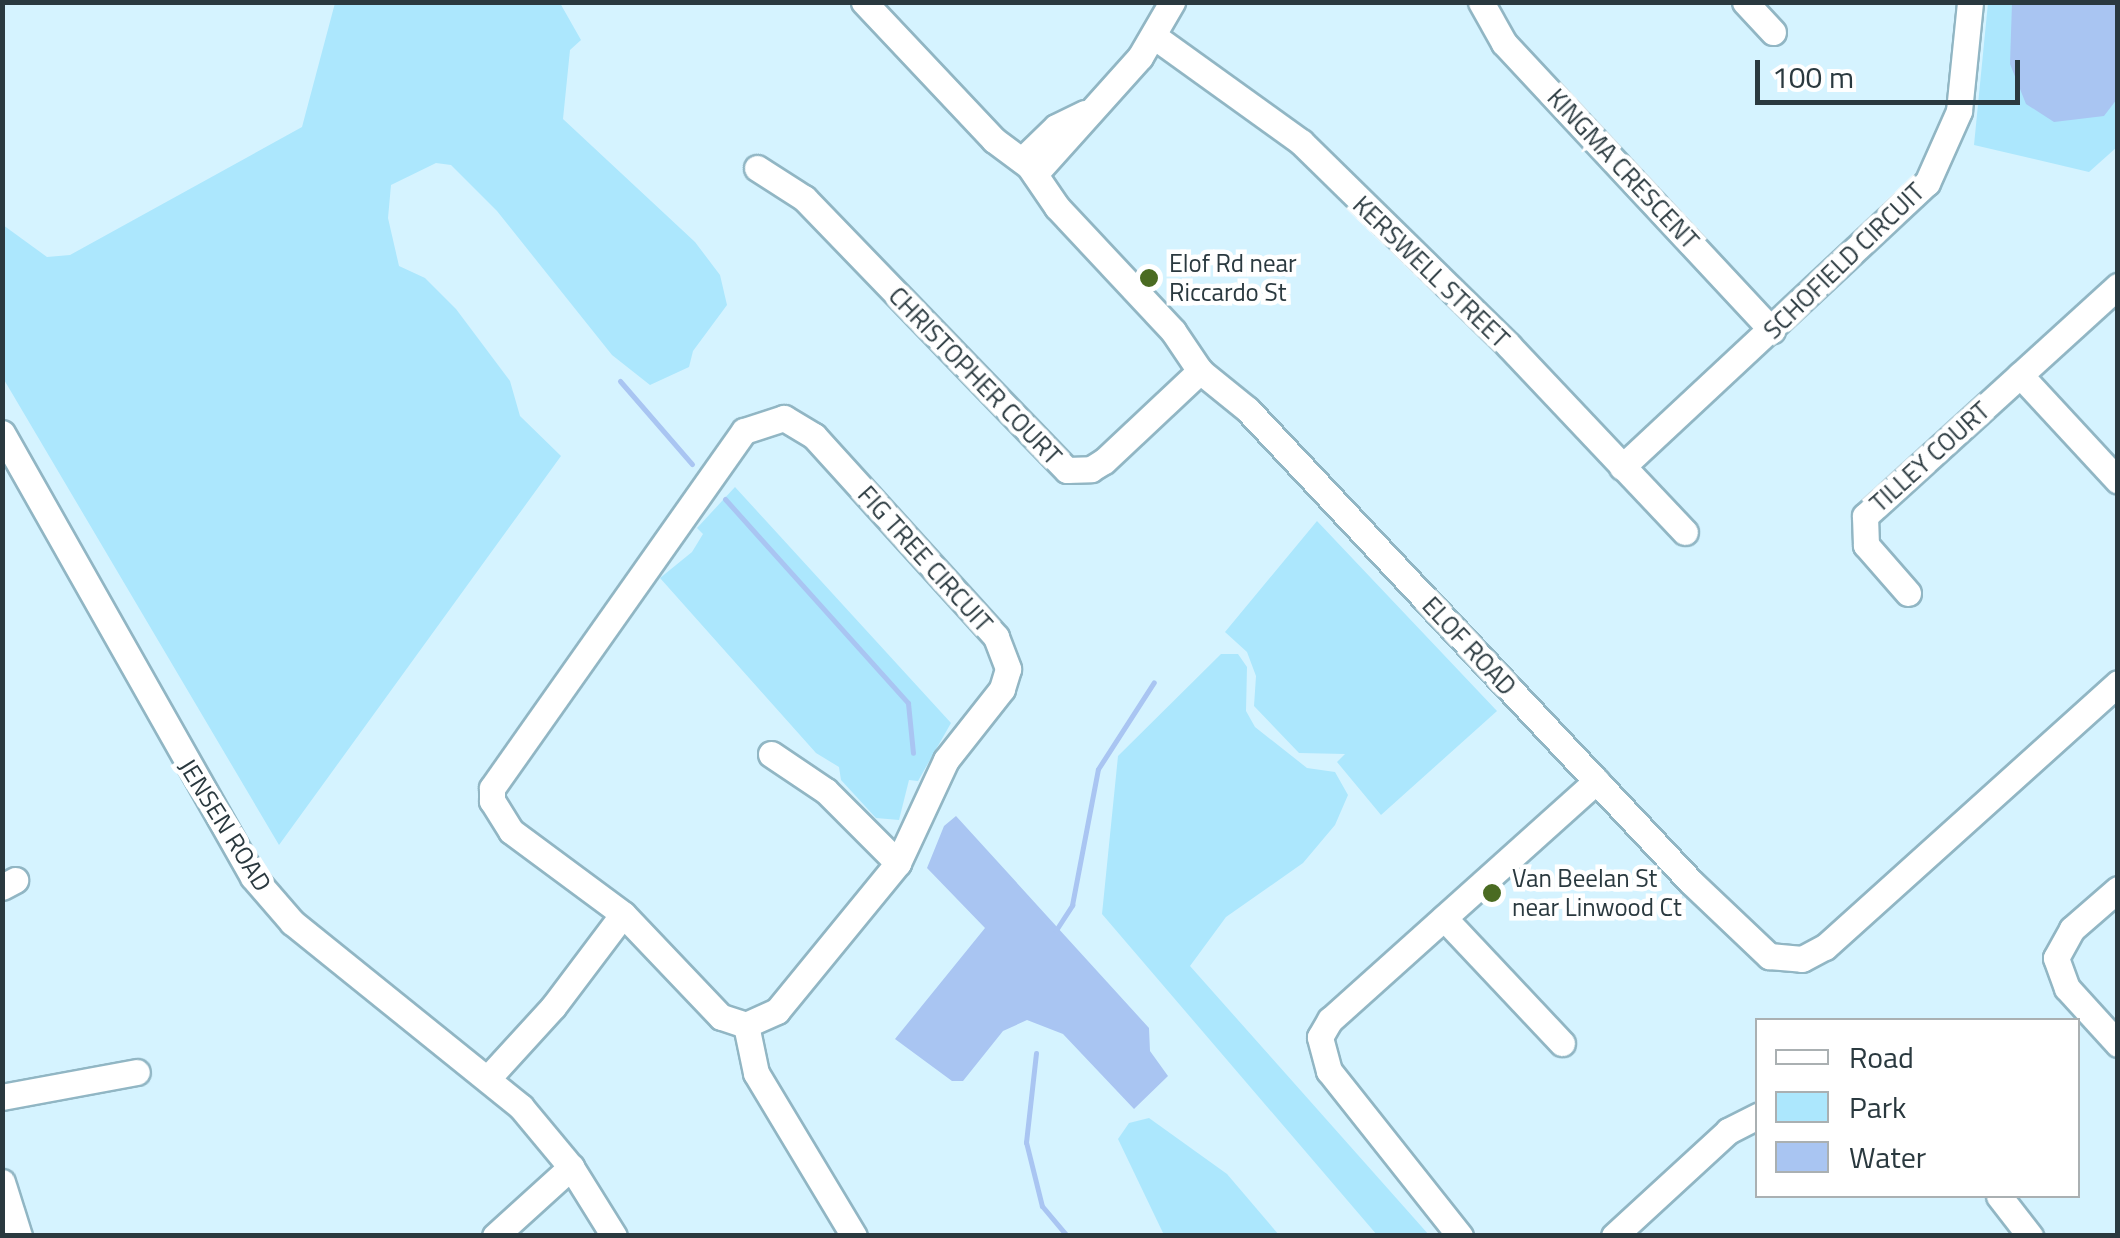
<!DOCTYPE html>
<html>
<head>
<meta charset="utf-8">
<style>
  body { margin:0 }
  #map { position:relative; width:2120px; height:1238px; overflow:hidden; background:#d5f3ff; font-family:"Titillium Web",sans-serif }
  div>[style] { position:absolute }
  .green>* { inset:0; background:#ace7fd }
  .water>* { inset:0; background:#a9c5f2 }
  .stream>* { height:5px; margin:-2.5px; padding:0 2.5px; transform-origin:2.5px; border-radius:2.5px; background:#a9c5f2 }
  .roads { filter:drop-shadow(2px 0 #91b6c4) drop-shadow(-2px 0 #91b6c4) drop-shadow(0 2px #91b6c4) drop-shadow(0 -2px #91b6c4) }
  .minor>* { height:25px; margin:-12.5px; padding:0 12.5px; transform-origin:12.5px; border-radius:12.5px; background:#fff }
  .dots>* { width:28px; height:28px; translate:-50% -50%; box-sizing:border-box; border:5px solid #fff; border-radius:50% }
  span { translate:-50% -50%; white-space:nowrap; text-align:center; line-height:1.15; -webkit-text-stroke:9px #fff; paint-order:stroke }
  .street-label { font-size:25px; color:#2a393f }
  .poi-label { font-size:25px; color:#2a393f }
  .left { translate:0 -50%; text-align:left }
  .frame { position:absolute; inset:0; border:5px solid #2a393f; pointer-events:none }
  .legend { position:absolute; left:1755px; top:1018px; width:325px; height:180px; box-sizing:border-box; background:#fff; border:2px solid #aab0b2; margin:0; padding:12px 18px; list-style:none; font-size:30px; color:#2a393f }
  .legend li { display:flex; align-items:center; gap:20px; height:50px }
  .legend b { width:50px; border:2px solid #aab0b2 }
  .scale { position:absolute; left:1755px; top:60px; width:265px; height:45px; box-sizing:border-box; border:5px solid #2a393f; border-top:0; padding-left:12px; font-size:30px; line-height:35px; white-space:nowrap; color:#2a393f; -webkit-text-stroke:8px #fff; paint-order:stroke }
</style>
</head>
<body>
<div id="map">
  <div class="green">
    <div style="clip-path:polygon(335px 3px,560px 3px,581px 40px,570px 50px,563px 119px,695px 242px,720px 275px,727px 305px,693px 351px,689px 367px,650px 385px,612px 355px,497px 211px,451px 165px,436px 163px,391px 185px,388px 218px,399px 266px,425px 278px,456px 309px,510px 381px,520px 416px,561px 456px,279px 845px,3px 378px,3px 225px,47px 257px,70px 255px,302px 127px)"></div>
    <div style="clip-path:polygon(1988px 3px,2117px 3px,2117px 147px,2089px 172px,1974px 145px)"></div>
    <div style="clip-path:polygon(735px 487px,951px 723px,918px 781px,909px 780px,899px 820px,876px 818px,841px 780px,839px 767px,816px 753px,660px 578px,692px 552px,703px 534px,697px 528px)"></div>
    <div style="clip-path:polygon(1317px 521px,1497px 711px,1381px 815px,1337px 762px,1345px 754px,1299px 753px,1254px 706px,1256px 676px,1247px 652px,1225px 632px)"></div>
    <div style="clip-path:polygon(1221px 654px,1238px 654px,1247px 667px,1246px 711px,1255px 727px,1307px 768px,1335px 772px,1348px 795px,1335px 825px,1303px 863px,1226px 917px,1190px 966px,1429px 1235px,1377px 1235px,1102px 914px,1118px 756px)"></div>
    <div style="clip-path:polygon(1149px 1118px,1227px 1174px,1279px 1235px,1164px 1235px,1118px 1139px,1129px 1123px)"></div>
  </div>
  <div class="water">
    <div style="clip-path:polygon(2012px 3px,2117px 3px,2117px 99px,2104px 116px,2054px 122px,2026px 104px,2010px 64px)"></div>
    <div style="clip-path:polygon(956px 816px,1149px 1028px,1150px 1051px,1168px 1076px,1134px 1109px,1063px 1034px,1027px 1020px,1003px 1031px,963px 1081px,952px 1081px,895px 1039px,985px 928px,927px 868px,944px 826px)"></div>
  </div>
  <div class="stream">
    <div style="left:620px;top:381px;width:110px;rotate:49.1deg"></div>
    <div style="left:725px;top:499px;width:274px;rotate:48.1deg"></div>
    <div style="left:908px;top:703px;width:50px;rotate:84.3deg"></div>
    <div style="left:1056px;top:930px;width:30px;rotate:-57deg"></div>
    <div style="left:1072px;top:905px;width:138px;rotate:-79.2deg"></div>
    <div style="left:1098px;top:769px;width:103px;rotate:-57.2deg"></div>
    <div style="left:1036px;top:1053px;width:90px;rotate:96.4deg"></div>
    <div style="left:1026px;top:1142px;width:66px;rotate:76deg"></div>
    <div style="left:1042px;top:1206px;width:39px;rotate:50deg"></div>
  </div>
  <div class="roads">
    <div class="minor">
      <div style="left:864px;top:2px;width:190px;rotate:46.7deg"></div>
      <div style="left:994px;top:140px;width:44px;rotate:36.6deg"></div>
      <div style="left:1029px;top:166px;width:50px;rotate:55.7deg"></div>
      <div style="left:1057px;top:207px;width:170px;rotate:46.9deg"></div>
      <div style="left:1173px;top:331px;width:48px;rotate:56deg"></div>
      <div style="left:1200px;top:371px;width:60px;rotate:39deg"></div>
      <div style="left:1247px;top:409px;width:649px;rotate:46.81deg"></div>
      <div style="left:1691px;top:882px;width:108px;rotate:43.5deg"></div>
      <div style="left:1769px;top:956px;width:33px;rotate:5deg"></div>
      <div style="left:1802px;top:959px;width:26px;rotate:-28deg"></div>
      <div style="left:1825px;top:947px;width:394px;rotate:-42deg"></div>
      <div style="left:1481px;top:2px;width:47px;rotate:60.7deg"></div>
      <div style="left:1504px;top:43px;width:393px;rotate:47deg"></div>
      <div style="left:1745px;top:2px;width:41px;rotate:47deg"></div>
      <div style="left:1155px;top:37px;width:180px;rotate:35.7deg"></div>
      <div style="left:1301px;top:142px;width:291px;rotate:44.4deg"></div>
      <div style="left:1509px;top:346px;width:256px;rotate:46.6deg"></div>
      <div style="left:1022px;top:160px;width:47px;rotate:-44.1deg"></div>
      <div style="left:1056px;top:127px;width:32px;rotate:-26deg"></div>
      <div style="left:757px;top:168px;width:56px;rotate:32.6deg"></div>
      <div style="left:804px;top:198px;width:378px;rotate:46deg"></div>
      <div style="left:1067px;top:470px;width:24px;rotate:-2deg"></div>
      <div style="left:1091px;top:469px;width:15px;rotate:-32deg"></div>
      <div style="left:1104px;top:461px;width:132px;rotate:-43.2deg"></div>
      <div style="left:1035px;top:174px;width:157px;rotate:-48.1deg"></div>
      <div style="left:1140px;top:57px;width:64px;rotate:-59.8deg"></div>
      <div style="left:2020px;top:375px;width:144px;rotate:47.2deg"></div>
      <div style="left:784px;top:418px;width:35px;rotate:31deg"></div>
      <div style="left:814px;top:436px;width:271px;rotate:47.8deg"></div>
      <div style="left:996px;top:637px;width:34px;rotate:69deg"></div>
      <div style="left:1008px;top:669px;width:21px;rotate:107deg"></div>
      <div style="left:1002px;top:689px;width:90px;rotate:128.3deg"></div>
      <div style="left:946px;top:760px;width:114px;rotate:115deg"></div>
      <div style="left:898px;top:863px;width:191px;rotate:129.3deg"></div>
      <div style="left:777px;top:1011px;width:34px;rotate:156deg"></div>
      <div style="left:746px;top:1025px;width:26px;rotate:-162deg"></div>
      <div style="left:721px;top:1017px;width:142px;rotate:-133.6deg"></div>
      <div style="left:623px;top:914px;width:139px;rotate:-143.5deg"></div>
      <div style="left:511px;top:831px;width:36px;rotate:-122deg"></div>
      <div style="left:492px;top:801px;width:13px;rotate:-90deg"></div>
      <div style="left:492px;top:788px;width:437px;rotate:-54.8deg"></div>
      <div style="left:744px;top:431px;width:42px;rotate:-18deg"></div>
      <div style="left:2px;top:433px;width:510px;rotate:60.52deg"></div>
      <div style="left:253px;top:877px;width:60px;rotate:49.1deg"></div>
      <div style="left:292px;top:922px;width:294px;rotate:38.9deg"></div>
      <div style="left:521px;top:1107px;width:78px;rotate:50.2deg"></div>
      <div style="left:571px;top:1167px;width:81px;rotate:58.1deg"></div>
      <div style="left:1622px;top:467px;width:417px;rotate:-43deg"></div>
      <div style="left:1927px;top:183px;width:79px;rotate:-66deg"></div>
      <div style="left:1959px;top:111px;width:110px;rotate:-84.2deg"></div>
      <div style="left:1908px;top:593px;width:64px;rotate:-131.2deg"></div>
      <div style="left:1866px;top:545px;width:29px;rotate:-92deg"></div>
      <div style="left:1865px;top:516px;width:342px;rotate:-42.3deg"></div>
      <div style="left:771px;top:754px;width:66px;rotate:33.9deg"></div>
      <div style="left:826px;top:791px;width:102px;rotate:45deg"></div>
      <div style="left:2px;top:887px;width:15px;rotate:-28deg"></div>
      <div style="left:2118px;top:889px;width:61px;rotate:139deg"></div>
      <div style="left:2072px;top:929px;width:33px;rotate:119deg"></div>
      <div style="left:2056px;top:958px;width:32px;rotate:70deg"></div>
      <div style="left:2067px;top:988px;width:76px;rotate:47.7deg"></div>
      <div style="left:1444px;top:918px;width:172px;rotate:46.7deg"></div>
      <div style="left:746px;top:1025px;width:49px;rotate:78.2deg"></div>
      <div style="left:756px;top:1073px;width:190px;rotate:59deg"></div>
      <div style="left:489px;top:1077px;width:95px;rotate:-47.6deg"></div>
      <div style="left:553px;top:1007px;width:116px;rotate:-53deg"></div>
      <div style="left:2px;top:1097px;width:137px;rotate:-10.5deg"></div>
      <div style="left:2px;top:1182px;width:57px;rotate:72.5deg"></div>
      <div style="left:1999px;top:1196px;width:51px;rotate:52.2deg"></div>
      <div style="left:495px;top:1236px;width:103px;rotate:-42.2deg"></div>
      <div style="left:1460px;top:1236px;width:211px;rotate:-128.4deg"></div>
      <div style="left:1329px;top:1071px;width:35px;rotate:-105deg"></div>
      <div style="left:1320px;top:1037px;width:20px;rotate:-60deg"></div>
      <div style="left:1330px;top:1020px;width:358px;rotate:-41.9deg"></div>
      <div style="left:1614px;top:1236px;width:155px;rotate:-42.6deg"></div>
      <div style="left:1728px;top:1131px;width:34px;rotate:-27deg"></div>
    </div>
  </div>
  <div class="dots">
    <div style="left:1149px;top:278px;background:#4a6b22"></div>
    <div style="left:1492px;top:893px;background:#4a6b22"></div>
  </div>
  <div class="street-label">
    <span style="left:1623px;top:169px;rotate:47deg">KINGMA CRESCENT</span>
    <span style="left:1844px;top:261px;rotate:-44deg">SCHOFIELD CIRCUIT</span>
    <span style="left:1431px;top:272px;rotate:44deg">KERSWELL STREET</span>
    <span style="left:975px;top:376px;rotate:46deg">CHRISTOPHER COURT</span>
    <span style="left:1930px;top:457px;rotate:-42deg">TILLEY COURT</span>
    <span style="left:925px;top:559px;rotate:48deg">FIG TREE CIRCUIT</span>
    <span style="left:1469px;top:646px;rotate:47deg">ELOF ROAD</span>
    <span style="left:225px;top:825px;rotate:58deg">JENSEN ROAD</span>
  </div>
  <div class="poi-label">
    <span class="left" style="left:1169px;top:278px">Elof Rd near<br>Riccardo St</span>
    <span class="left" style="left:1512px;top:893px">Van Beelan St<br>near Linwood Ct</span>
  </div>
  <div class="frame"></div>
  <ul class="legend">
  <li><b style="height:12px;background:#fff"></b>Road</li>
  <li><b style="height:28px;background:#ace7fd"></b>Park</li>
  <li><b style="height:28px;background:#a9c5f2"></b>Water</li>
  </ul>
  <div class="scale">100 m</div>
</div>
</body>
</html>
